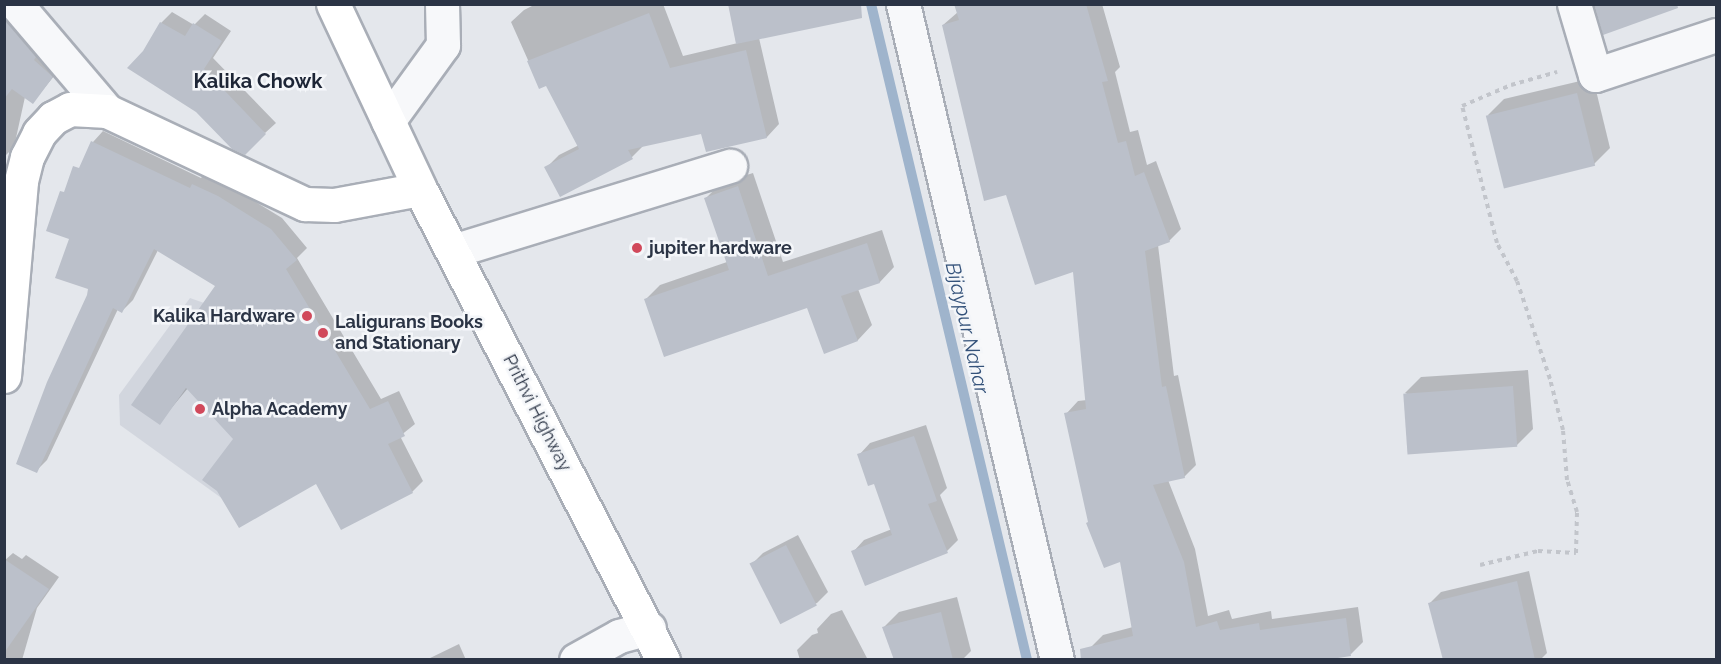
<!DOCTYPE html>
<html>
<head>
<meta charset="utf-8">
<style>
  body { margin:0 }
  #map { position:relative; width:1721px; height:664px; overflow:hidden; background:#e4e7ec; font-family:Raleway,sans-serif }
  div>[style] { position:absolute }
  .built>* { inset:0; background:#d2d6de }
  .shadow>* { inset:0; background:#0003 }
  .stream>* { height:10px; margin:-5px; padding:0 5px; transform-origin:5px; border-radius:5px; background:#9fb4cc }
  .building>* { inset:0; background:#bbc0ca; transform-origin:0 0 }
  .path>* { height:4px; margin-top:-2px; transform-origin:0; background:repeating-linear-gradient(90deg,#c2c5cb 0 4.5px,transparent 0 9px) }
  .roads { filter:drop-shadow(2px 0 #a9aeb7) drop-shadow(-2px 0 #a9aeb7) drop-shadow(0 2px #a9aeb7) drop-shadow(0 -2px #a9aeb7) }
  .minor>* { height:33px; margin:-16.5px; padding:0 16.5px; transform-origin:16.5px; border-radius:16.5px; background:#f7f8fa }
  .major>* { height:33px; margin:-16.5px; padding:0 16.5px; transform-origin:16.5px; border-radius:16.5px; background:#fff }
  .highway>* { height:33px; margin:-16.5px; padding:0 16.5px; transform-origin:16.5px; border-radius:16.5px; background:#fff }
  .dots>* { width:16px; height:16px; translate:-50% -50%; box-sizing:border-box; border:3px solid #f4f6f9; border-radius:50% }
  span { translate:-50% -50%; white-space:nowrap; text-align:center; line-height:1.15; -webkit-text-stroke:5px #f4f6f9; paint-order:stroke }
  .poi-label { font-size:18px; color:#2b3445; font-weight:700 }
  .left { translate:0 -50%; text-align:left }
  .right { translate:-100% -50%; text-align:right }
  .street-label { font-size:18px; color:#2b3445 }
  .neighbourhood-label { font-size:20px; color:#1d2536; font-weight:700 }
  .water-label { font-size:20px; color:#34527a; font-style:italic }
  .frame { position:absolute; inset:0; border:6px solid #2b3445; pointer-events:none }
</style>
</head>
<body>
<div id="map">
  <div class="built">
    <div style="clip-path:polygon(190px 298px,204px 303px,264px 379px,227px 502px,120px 425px,119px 395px)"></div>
  </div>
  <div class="shadow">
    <div style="clip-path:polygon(4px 4px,63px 65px,33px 102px,25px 97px,14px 147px,4px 157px)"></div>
    <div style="clip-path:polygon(536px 4px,663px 4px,683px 56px,759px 38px,779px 124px,767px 137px,702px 132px,644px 145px,632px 157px,546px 168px,559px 155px,579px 145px,546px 84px,540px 87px,511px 22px,524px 10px)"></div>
    <div style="clip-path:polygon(955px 4px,1102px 4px,1120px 67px,1115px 72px,1130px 132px,1138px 130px,1147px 165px,1156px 161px,1181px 229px,1169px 241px,1158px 245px,1174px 376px,1178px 375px,1196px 465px,1184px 477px,1168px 480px,1195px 549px,1208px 616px,1229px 610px,1232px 619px,1271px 611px,1272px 619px,1358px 607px,1363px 642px,1351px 654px,1091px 647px,1103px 635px,1133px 627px,1121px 560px,1090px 521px,1066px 414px,1078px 401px,1087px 400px,1075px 270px,1007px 193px,943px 25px,958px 12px)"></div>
    <div style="clip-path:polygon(172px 12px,194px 25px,205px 14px,231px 31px,213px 58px,276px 123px,265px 133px,144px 52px,161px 23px)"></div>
    <div style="clip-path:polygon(1593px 78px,1610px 148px,1594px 164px,1488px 115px,1504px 99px)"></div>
    <div style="clip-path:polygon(103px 131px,201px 178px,204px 174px,229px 186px,282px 218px,307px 248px,297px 258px,381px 399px,399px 391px,415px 424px,400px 436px,423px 481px,412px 492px,317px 482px,235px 439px,188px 388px,159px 423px,217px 285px,158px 250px,133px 300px,122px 311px,118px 309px,47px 460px,36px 471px,90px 288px,71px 238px,69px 190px,93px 142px)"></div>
    <div style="clip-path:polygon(753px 173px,783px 262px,882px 230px,894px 267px,880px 282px,858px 289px,872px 325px,858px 340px,825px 352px,807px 306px,646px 299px,660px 285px,727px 262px,706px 198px,721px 183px)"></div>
    <div style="clip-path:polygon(1528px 370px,1533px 429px,1516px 446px,1405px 393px,1421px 377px)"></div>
    <div style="clip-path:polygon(926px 425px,947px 488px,940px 495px,958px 540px,947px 551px,853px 552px,864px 540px,892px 529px,875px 482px,859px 455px,870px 443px)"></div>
    <div style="clip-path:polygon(798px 535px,828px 592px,817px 603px,780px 618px,752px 564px,763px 553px)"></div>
    <div style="clip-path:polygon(13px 553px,22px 559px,26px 555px,59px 577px,37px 608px,22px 660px,4px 660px,4px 561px)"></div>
    <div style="clip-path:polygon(1529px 571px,1547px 653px,1540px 660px,1444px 660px,1430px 603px,1441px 592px)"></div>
    <div style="clip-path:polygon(957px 597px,971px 651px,962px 660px,896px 660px,883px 628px,899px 612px)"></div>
    <div style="clip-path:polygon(842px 610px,868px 660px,800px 660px,797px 650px,812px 635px,818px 633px,817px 629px,831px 614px)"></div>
    <div style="clip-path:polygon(459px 644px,466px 660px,426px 660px)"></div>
  </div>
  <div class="stream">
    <div style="left:871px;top:4px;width:674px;rotate:76.62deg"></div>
  </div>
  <div class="building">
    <div style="clip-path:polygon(728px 4px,861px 4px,862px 18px,736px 44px)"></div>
    <div style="clip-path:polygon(954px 4px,1086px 4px,1108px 81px,1102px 82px,1118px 143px,1126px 141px,1135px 176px,1144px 172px,1170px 242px,1145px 251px,1162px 387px,1166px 386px,1185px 478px,1153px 485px,1184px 562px,1196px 627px,1217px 621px,1220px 630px,1259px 623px,1260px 630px,1346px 618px,1351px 656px,1325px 660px,1081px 660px,1080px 649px,1133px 636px,1120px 562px,1104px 568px,1086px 523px,1088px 522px,1064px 413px,1086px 409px,1073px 272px,1035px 285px,1006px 195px,984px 201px,942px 25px,959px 20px)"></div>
    <div style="clip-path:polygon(1594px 4px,1677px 4px,1678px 8px,1603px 35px)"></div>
    <div style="clip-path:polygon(649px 13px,670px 68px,746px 50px,767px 138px,706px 152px,701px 134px,628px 150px,633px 159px,560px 197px,544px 167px,579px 149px,546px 86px,539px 89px,527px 61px)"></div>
    <div style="clip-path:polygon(4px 19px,36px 57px,34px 60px,53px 77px,33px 104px,12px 89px,4px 99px)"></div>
    <div style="clip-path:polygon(160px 22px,185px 36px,193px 23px,222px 41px,204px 69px,266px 134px,245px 155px,232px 149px,196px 112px,127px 68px,143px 51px)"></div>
    <div style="left:1577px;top:93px;width:75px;height:94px;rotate:76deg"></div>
    <div style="clip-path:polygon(91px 141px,190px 188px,192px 184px,218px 196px,271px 229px,297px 260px,286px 269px,370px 409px,388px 401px,405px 436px,388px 444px,413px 493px,341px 530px,316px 484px,239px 528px,217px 491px,202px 480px,233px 439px,186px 388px,160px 425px,131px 405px,215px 286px,154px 249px,122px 313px,113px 308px,37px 473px,16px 464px,47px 382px,87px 295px,88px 289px,55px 278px,69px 239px,46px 231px,60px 191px,64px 192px,73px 166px,79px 168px)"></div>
    <div style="clip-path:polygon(738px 186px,768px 276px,867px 243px,880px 283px,841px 296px,858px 341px,824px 354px,807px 308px,664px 357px,644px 299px,729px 270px,704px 198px)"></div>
    <div style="left:1513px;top:386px;width:61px;height:110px;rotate:86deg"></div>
    <div style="clip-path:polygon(914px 436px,937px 501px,928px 504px,948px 553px,865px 586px,851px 551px,892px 535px,874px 484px,868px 486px,857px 454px)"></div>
    <div style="left:786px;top:545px;width:68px;height:41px;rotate:63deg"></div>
    <div style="clip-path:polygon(4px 559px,49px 589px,4px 653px)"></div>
    <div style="clip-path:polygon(1517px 581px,1535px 660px,1443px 660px,1428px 603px)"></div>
    <div style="clip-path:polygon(941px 612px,953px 660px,894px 660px,882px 627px)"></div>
  </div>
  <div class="path">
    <div style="left:1480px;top:565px;width:60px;rotate:-13.6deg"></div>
    <div style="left:1538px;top:551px;width:38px;rotate:3deg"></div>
    <div style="left:1576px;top:553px;width:41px;rotate:-88.6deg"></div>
    <div style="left:1577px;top:512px;width:34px;rotate:-107deg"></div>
    <div style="left:1567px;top:480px;width:50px;rotate:-94.6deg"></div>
    <div style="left:1563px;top:430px;width:53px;rotate:-104.3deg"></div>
    <div style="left:1550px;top:379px;width:103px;rotate:-108.6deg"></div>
    <div style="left:1517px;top:281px;width:43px;rotate:-117.8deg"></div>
    <div style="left:1497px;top:243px;width:141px;rotate:-104.3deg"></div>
    <div style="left:1462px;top:106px;width:53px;rotate:-23.2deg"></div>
    <div style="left:1511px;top:85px;width:48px;rotate:-15.8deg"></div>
  </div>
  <div class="roads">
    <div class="minor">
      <div style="left:16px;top:4px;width:140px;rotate:49.6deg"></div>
      <div style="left:903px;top:4px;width:674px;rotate:76.79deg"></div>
      <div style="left:1574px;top:4px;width:74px;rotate:73.5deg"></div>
      <div style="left:1595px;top:75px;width:127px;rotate:-18.3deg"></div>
      <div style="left:388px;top:121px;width:94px;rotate:-54.1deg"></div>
      <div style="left:443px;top:45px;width:41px;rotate:-91.4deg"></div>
      <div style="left:453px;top:251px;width:290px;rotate:-17.1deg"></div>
      <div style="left:576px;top:660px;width:49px;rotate:-29.2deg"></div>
      <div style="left:619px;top:636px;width:31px;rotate:-15deg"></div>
    </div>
    <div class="major">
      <div style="left:4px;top:376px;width:196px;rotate:-85deg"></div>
      <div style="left:21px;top:181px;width:25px;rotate:-76deg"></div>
      <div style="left:27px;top:157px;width:27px;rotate:-63deg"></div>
      <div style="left:39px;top:133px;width:21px;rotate:-47deg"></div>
      <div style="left:53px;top:118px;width:19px;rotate:-28deg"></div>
      <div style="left:70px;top:109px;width:37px;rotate:3deg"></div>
      <div style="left:107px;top:111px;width:219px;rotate:25.2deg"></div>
      <div style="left:305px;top:204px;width:29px;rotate:2deg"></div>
      <div style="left:334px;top:205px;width:87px;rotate:-10.5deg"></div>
    </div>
    <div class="highway">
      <div style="left:333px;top:4px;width:204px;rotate:64.8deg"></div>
      <div style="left:420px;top:189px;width:530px;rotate:62.71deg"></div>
    </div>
  </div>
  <div class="dots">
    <div style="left:637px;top:248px;background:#d1495b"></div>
    <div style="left:307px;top:316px;background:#d1495b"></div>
    <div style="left:323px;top:333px;background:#d1495b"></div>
    <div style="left:200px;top:409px;background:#d1495b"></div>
  </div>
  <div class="poi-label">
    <span class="left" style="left:649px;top:248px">jupiter hardware</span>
    <span class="right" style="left:295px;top:316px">Kalika Hardware</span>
    <span class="left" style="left:335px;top:333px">Laligurans Books<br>and Stationary</span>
    <span class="left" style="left:212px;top:409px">Alpha Academy</span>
  </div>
  <div class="street-label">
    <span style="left:537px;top:413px;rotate:63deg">Prithvi Highway</span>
  </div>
  <div class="neighbourhood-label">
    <span style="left:258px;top:81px">Kalika Chowk</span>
  </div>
  <div class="water-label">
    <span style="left:967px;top:328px;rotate:77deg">Bijaypur Nahar</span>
  </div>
  <div class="frame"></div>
</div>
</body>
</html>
